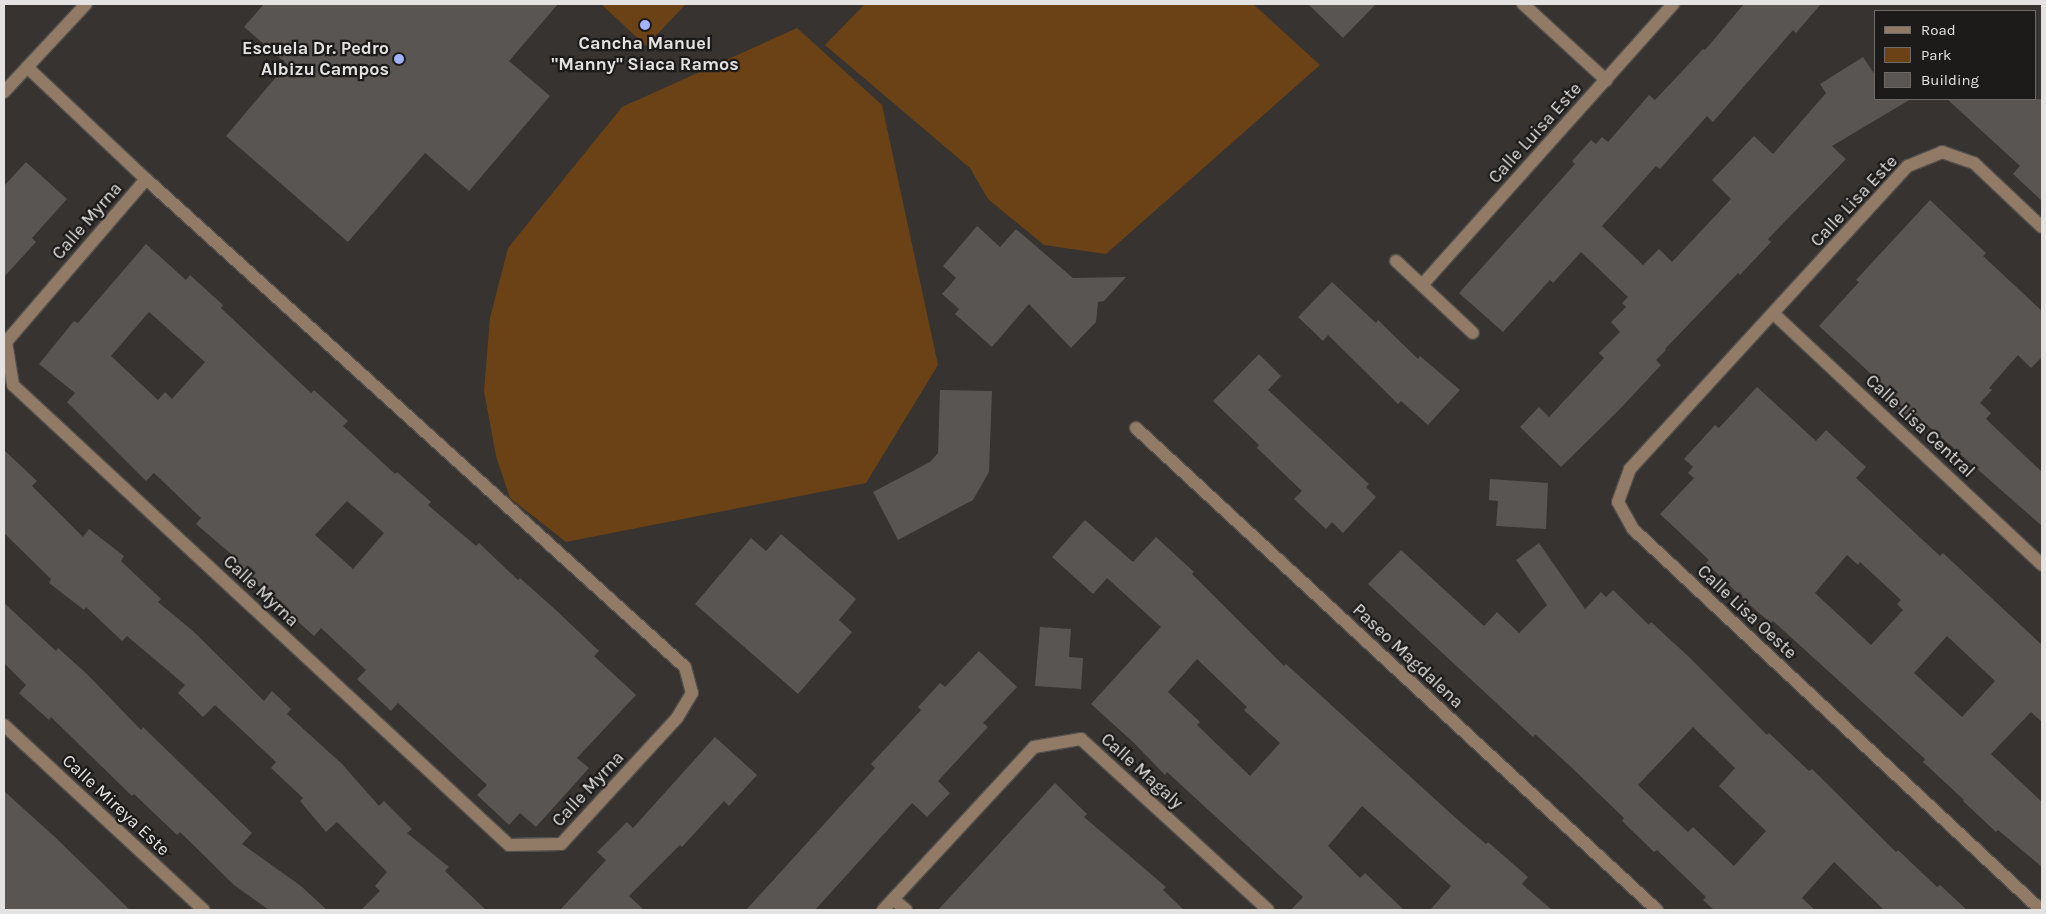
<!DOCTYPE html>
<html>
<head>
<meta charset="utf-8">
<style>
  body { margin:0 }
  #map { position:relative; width:2046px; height:914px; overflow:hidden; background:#363330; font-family:Karla,sans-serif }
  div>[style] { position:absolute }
  .green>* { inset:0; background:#6b4216 }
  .building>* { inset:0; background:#595552 }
  .roads { filter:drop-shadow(1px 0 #524f4c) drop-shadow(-1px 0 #524f4c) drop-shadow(0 1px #524f4c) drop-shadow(0 -1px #524f4c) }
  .minor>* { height:12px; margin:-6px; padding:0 6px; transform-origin:6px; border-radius:6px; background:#917b66 }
  .dots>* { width:14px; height:14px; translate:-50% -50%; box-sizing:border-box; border:2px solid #1d1b1a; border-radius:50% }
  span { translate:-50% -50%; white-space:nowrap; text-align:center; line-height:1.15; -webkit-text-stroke:4.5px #1d1b1a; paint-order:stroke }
  .poi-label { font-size:18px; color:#e5e3e1; font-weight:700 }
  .right { translate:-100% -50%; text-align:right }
  .street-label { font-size:18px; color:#e5e3e1 }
  .frame { position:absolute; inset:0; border:5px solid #e5e3e1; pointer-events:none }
  .legend { position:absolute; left:1874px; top:10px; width:162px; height:90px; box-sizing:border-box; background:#1d1b1a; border:1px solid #6d6b6a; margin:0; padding:6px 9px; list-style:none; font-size:15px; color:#e5e3e1 }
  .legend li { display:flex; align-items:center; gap:10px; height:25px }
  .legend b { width:25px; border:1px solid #6d6b6a }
</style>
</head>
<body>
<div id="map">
  <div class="green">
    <div style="clip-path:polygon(601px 4px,686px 4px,646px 46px)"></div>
    <div style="clip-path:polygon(865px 4px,1253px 4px,1320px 65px,1106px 254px,1044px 245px,988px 199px,970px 168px,825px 45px)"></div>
    <div style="clip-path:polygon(797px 28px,882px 105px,938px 365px,866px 483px,566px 542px,510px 498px,496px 456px,484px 391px,490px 318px,508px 248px,622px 107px)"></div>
  </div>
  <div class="building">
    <div style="clip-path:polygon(264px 4px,558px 4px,509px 61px,550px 96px,469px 191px,425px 153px,348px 242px,226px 136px,287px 64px,244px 27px)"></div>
    <div style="clip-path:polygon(1308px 4px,1376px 4px,1343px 38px)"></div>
    <div style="clip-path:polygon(1744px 4px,1821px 4px,1796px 33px,1793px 30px,1713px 122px,1707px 116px,1660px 169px,1656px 166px,1602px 226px,1643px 265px,1659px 249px,1672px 262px,1731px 199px,1712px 180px,1754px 136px,1773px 154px,1826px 93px,1820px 84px,1863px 57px,1875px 75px,1875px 99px,1911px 99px,1832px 146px,1846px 159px,1768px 239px,1771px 242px,1740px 275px,1738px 273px,1665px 349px,1666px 350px,1656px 360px,1661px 365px,1619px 410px,1561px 467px,1520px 427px,1539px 407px,1549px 417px,1604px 358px,1599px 353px,1620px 332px,1611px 322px,1626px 307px,1622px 303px,1628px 297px,1581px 252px,1553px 283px,1550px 280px,1503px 332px,1459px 293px,1575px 164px,1572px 161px,1591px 140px,1596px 144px,1602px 137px,1608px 142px,1649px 95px,1655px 100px,1703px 49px,1705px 50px)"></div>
    <div style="clip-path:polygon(1947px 99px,2042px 99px,2042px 201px,2013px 174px,2020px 166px)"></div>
    <div style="clip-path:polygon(26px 162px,67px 199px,32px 238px,36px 242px,4px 277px,4px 186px)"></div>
    <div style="clip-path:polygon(1930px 200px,1986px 253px,1983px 256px,2042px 311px,2042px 357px,2031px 368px,2018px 355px,1989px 388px,1992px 390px,1980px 403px,1991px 413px,1986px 419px,2042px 472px,2042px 526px,1917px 416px,1912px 422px,1877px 389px,1882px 384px,1819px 326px,1859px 282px,1856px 280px)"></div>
    <div style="clip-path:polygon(977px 226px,1000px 247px,1016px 229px,1073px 278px,1126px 277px,1104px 301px,1098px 302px,1096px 322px,1071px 348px,1029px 304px,992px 347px,955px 314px,959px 309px,942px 294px,956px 278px,943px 266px)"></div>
    <div style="clip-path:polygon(evenodd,146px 244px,186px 280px,190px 275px,223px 305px,221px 308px,311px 393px,314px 390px,348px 421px,343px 426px,395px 474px,397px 472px,431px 502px,428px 505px,476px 546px,479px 543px,518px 580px,520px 578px,558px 612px,599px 651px,594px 656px,636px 695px,577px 758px,589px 768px,536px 827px,520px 813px,509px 825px,477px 795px,487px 785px,398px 703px,391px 711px,357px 679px,366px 670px,321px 628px,314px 636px,233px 563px,237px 559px,196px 524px,201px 518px,154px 473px,146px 481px,67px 402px,75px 393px,39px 364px,74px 321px,78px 323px,146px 244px,149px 312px,205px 362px,172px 399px,165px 392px,158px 400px,111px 356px,149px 312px,146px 244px,347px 501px,384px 533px,353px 569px,315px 535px,347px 501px)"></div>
    <div style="clip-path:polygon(1332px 282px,1376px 323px,1378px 320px,1418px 359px,1420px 356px,1460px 390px,1428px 425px,1401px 401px,1398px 404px,1328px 335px,1323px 341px,1298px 317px)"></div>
    <div style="clip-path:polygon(1259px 354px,1281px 376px,1268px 390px,1369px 484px,1366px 487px,1376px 497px,1343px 533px,1332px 522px,1326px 529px,1294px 499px,1302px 491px,1257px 448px,1259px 445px,1213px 401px)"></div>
    <div style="clip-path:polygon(evenodd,1757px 387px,1816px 441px,1826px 430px,1866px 467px,1856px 478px,1940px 556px,1943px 553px,2042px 645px,2042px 722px,2031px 712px,1991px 754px,2042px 802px,2042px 867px,1998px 830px,1996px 832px,1963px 801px,1964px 800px,1923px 762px,1925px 759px,1773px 621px,1771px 623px,1752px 607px,1706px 563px,1709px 560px,1660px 514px,1694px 478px,1688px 473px,1693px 467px,1684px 459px,1715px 425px,1719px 428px,1757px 387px,1847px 555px,1858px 565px,1860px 562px,1901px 600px,1897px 604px,1903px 610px,1871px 645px,1815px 593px,1847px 555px,1757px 387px,1947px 636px,1995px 681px,1962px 717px,1914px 673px,1947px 636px)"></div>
    <div style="clip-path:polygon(940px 390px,992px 391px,989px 472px,973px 500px,898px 540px,873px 492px,930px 462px,938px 453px)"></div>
    <div style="clip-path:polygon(4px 450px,37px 481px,32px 486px,83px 537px,89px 529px,124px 556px,121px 561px,161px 599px,158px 602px,193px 631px,264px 701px,272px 691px,291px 709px,287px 714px,342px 764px,379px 806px,384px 801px,412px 829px,407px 833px,449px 867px,445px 871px,486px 910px,361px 910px,380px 891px,375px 886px,387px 872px,337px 822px,326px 832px,300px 801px,303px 798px,271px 768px,276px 762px,215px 705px,203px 717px,178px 693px,185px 685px,127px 636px,122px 641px,86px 607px,84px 610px,49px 583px,51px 579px,4px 533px)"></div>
    <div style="clip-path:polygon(1490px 479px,1548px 483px,1546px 529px,1496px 526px,1498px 501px,1489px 500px)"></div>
    <div style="clip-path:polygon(evenodd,1085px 520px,1133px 562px,1156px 537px,1194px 572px,1192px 574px,1284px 666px,1286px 664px,1458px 820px,1486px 844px,1488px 842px,1528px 877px,1522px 884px,1552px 910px,1430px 910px,1451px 886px,1362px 806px,1328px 846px,1360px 878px,1365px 873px,1404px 910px,1291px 910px,1303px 897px,1167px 772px,1165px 775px,1133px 742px,1091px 704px,1161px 627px,1107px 578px,1093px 594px,1052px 557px,1085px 520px,1197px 659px,1247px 707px,1244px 710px,1280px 743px,1250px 776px,1197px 725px,1200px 722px,1168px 692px,1197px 659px)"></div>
    <div style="clip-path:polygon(781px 534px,856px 599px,839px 620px,852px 632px,798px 694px,695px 604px,751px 538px,766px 551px)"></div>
    <div style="clip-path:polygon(evenodd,1539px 543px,1585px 609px,1601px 592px,1606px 597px,1613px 590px,1649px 625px,1651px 622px,1689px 657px,1767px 735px,1769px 733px,1809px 771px,1812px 769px,1896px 852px,1898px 850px,1937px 887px,1940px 885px,1967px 910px,1884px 910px,1834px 862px,1802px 898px,1815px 910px,1714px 910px,1703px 900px,1706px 897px,1657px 850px,1654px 852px,1622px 821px,1624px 818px,1571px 767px,1535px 734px,1533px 737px,1368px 584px,1401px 550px,1484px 626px,1497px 612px,1519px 633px,1547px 605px,1516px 560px,1539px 543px,1693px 727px,1735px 768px,1719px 786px,1766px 831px,1734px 866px,1693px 827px,1688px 832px,1638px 785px,1693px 727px)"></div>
    <div style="clip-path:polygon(4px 603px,56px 651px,58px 648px,88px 675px,141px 730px,143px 727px,252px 833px,242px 844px,301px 886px,327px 910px,269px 910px,234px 885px,180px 832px,177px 835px,134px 794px,132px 796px,51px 717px,49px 720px,19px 693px,26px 685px,4px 663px)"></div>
    <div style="clip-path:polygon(1040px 627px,1071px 629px,1069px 657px,1083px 658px,1081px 689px,1035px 686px)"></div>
    <div style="clip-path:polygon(979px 651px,1017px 687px,983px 723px,988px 727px,938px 781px,950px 793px,927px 817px,912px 803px,815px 910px,746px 910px,875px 768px,871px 764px,921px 710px,918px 707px,940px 683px,945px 687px)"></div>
    <div style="clip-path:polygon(715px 737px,757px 775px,729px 806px,724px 801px,682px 847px,680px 845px,629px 896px,644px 910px,560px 910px,606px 860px,597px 852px,627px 822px,633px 828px)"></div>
    <div style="clip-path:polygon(1055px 783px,1087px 814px,1084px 817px,1166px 887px,1163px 890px,1184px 910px,938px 910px)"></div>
    <div style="clip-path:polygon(4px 791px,57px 839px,130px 910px,4px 910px)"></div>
  </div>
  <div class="roads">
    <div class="minor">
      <div style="left:1523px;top:4px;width:113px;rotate:42.5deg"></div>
      <div style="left:27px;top:67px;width:163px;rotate:43.3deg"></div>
      <div style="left:4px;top:92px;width:120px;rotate:-47deg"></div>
      <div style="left:146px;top:179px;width:727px;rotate:42.16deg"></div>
      <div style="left:685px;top:667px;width:27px;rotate:75deg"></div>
      <div style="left:692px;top:693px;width:29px;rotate:121deg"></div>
      <div style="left:677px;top:718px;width:171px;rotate:132.6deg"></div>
      <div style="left:561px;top:844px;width:52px;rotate:178.9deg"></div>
      <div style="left:509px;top:845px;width:676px;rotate:-137.16deg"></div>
      <div style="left:13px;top:385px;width:44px;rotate:-99.2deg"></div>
      <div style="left:6px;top:342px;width:215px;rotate:-49.3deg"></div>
      <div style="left:1396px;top:261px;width:105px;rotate:43.1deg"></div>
      <div style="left:1422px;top:285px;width:377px;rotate:-48.2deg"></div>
      <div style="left:1774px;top:314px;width:367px;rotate:43.1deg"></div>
      <div style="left:1136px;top:428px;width:710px;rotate:42.77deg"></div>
      <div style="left:4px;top:725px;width:272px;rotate:42.8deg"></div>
      <div style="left:893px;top:899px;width:17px;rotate:40deg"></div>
      <div style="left:883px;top:910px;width:222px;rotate:-47.2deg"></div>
      <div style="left:1034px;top:747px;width:48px;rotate:-9.7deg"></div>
      <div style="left:1081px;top:739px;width:253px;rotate:42.4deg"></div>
      <div style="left:2041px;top:910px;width:558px;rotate:-136.96deg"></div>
      <div style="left:1633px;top:529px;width:31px;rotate:-119deg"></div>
      <div style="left:1618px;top:502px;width:35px;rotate:-70deg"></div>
      <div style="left:1630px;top:469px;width:411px;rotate:-47.5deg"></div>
      <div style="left:1908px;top:166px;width:37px;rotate:-22deg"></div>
      <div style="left:1942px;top:152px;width:34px;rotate:19deg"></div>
      <div style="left:1974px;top:163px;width:93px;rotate:43.3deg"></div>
    </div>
  </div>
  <div class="dots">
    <div style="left:645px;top:25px;background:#a2b2fd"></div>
    <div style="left:399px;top:59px;background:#a2b2fd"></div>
  </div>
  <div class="poi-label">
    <span style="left:645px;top:54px">Cancha Manuel<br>"Manny" Siaca Ramos</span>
    <span class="right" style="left:389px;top:59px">Escuela Dr. Pedro<br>Albizu Campos</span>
  </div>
  <div class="street-label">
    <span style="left:1535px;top:133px;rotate:-48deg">Calle Luisa Este</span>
    <span style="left:1854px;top:201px;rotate:-47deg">Calle Lisa Este</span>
    <span style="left:87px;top:221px;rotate:-49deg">Calle Myrna</span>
    <span style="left:1920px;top:426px;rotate:43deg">Calle Lisa Central</span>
    <span style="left:261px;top:591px;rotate:43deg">Calle Myrna</span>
    <span style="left:1747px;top:612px;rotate:43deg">Calle Lisa Oeste</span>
    <span style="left:1408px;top:656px;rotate:43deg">Paseo Magdalena</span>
    <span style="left:1142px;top:771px;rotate:42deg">Calle Magaly</span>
    <span style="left:588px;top:789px;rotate:-47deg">Calle Myrna</span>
    <span style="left:116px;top:805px;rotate:43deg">Calle Mireya Este</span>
  </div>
  <div class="frame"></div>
  <ul class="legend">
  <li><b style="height:6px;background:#917b66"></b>Road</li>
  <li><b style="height:14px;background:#6b4216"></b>Park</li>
  <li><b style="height:14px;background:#595552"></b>Building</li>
  </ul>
</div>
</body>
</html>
